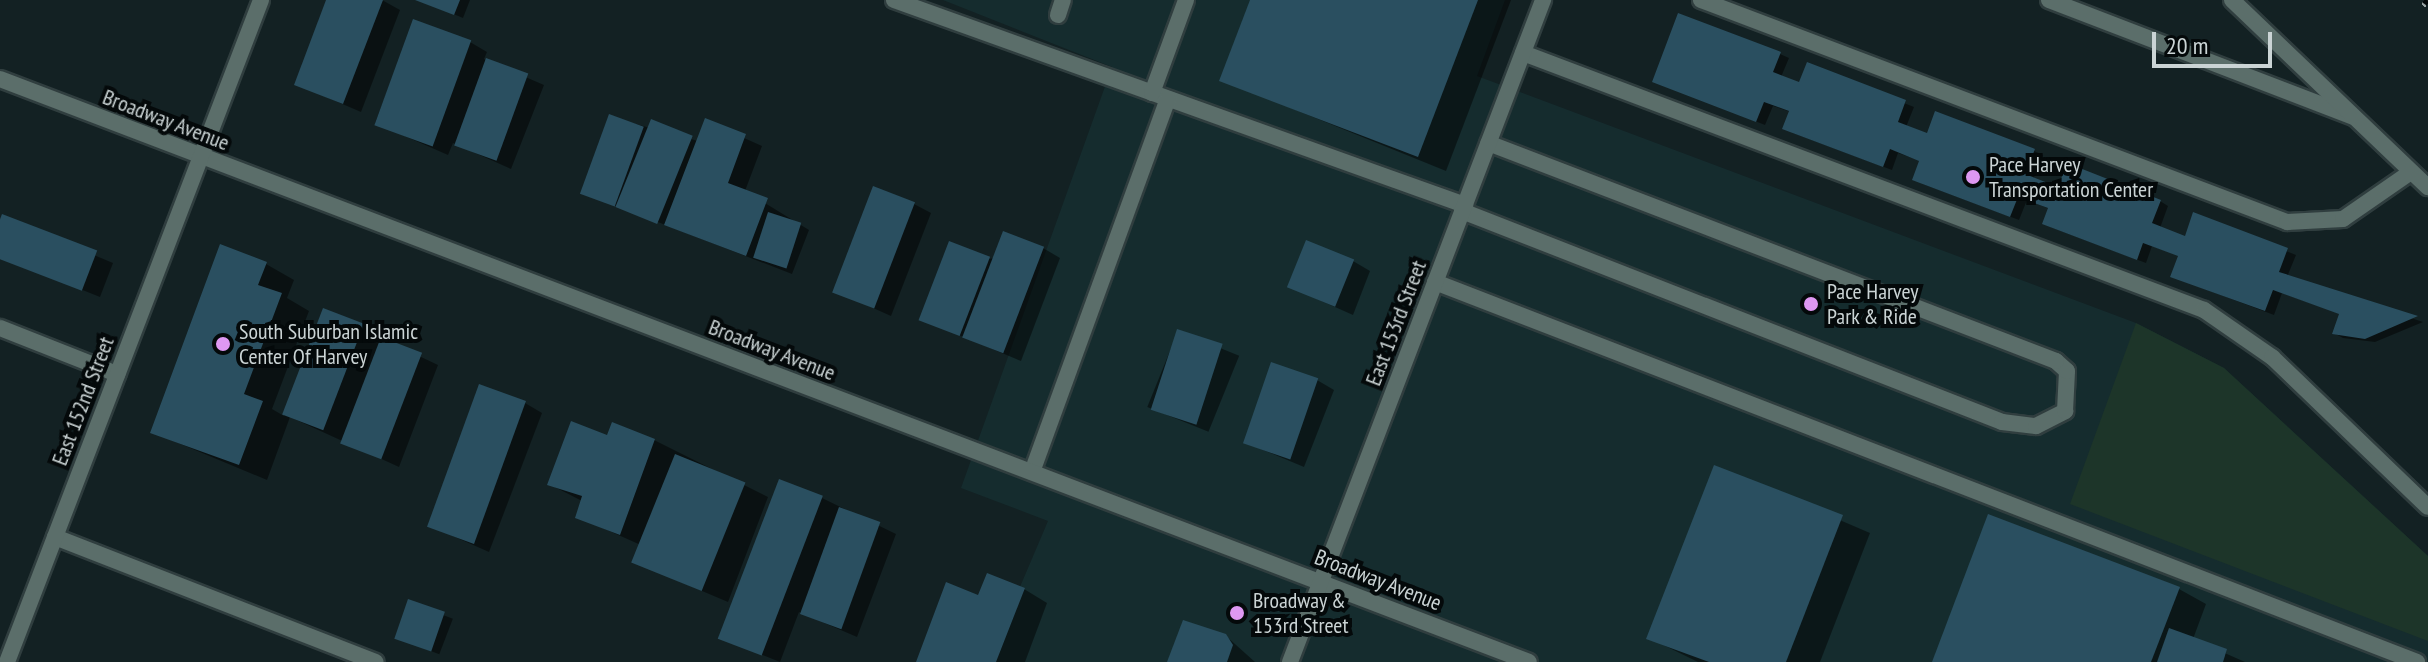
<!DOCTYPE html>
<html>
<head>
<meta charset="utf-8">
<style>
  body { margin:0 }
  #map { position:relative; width:2428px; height:662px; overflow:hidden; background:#132123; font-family:"PT Sans Narrow",sans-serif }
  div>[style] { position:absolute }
  .built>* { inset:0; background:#152c2e }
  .green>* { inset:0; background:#1d3529 }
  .shadow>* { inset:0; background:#0007; transform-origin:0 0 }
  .building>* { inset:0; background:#2a4f60; transform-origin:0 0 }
  .roads { filter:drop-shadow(2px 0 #303e3f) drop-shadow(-2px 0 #303e3f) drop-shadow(0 2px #303e3f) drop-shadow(0 -2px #303e3f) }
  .service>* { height:16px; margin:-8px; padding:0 8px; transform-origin:8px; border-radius:8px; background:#5b6e6a }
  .minor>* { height:16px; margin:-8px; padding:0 8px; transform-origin:8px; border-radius:8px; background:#5b6e6a }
  .tertiary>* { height:16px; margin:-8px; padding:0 8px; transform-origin:8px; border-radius:8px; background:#5b6e6a }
  .rail>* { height:9px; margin-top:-4.5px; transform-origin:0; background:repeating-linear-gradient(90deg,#04090a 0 18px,#97a2a3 0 36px); box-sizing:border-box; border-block:2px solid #97a2a3 }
  .dots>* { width:22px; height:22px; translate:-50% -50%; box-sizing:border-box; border:4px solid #04090a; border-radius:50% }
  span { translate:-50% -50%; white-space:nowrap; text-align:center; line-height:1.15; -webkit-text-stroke:8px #04090a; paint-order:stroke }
  .street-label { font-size:22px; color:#cbd4d5 }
  .poi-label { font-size:22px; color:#cbd4d5 }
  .left { translate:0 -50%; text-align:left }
  .scale { position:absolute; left:2152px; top:32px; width:120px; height:36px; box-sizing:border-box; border:4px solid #cbd4d5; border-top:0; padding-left:10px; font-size:24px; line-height:28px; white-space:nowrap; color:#cbd4d5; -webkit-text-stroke:6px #04090a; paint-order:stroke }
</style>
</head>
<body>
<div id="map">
  <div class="built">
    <div style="clip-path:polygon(943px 0,1505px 0,1477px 76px,2136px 323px,2224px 368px,2428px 556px,2428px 662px,988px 662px,1048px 521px,961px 488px,1112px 67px)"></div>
  </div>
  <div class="green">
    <div style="clip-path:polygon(2136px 323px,2224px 368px,2428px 556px,2428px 641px,2070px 504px)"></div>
  </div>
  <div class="shadow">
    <div style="clip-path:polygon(329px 0,382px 0,400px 10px,361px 112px,296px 84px)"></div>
    <div style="clip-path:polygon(420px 0,470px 0,463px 18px)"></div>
    <div style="clip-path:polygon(1253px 0,1511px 0,1446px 171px,1222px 80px)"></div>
    <div style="clip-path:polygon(414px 21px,470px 42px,487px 52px,484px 59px,544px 85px,511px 169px,453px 143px,448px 155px,375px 123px)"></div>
    <div style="clip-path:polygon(1780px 54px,1789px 58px,1781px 77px,1800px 85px,1808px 65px,1914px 107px,1906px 127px,1928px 135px,2034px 151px,2043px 155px,2033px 180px,2160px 201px,2168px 206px,2160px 228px,2186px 238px,2194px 215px,2296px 255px,2287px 277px,2423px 322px,2375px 342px,2343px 338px,2334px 333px,2341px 314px,2282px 293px,2274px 315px,2181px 280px,2180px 256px,2152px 246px,2146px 263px,2053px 228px,2044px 224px,2050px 209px,2027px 200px,2019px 220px,1923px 184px,1921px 161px,1898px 153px,1892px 170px,1793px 133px,1791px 112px,1773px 106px,1765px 125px,1654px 81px)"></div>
    <div style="clip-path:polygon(610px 117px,698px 141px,706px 121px,762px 146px,745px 191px,809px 230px,792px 274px,583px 193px)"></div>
    <div style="clip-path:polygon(914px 204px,931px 213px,891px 316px,835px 291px)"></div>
    <div style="clip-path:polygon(3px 217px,113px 263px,100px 297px,0 257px)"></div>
    <div style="clip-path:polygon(1043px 248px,1060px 258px,1021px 361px,921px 319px,989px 259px)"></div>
    <div style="clip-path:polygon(1353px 261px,1370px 271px,1353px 315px,1290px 287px)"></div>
    <div style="clip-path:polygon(266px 264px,294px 280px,287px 298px,309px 311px,272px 409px,284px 416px,324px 311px,438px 365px,399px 467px,290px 417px,267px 480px,152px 432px)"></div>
    <div style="left:1178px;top:331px;width:66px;height:82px;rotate:22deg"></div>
    <div style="clip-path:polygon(1317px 380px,1334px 390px,1304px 467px,1244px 442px)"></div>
    <div style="clip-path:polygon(525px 403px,542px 413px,489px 552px,428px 525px)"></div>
    <div style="clip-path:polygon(608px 437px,654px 440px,768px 497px,728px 602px,636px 563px,643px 546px,578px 517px,582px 501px,549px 484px)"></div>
    <div style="clip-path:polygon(1716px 467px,1870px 533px,1820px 662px,1698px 662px,1649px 638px)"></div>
    <div style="clip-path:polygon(822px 498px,896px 534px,857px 637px,799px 612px,780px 662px,720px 638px)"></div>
    <div style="clip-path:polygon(1024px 589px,1047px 603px,1025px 662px,918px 662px,979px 598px)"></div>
    <div style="clip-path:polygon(2179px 589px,2206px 604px,2193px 639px,2245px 662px,1934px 662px)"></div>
    <div style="left:409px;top:602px;width:47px;height:38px;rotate:21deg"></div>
    <div style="clip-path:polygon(1226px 636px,1255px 662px,1169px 662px)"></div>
  </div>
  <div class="building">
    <div style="clip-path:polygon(326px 0,383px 0,343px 104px,294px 85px)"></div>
    <div style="clip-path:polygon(415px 0,460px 0,454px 15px)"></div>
    <div style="clip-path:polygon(1250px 0,1478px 0,1418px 157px,1219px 81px)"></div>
    <div style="clip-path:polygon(1678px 13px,1781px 52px,1773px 72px,1799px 82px,1807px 62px,1906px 100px,1898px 122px,1927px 133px,1935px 111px,2035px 149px,2025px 174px,2058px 187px,2067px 163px,2161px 200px,2152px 223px,2185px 236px,2193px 212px,2288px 248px,2279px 272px,2418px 316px,2365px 339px,2332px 334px,2339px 314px,2273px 290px,2265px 311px,2170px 277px,2178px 256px,2143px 243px,2137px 260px,2042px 224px,2048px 208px,2018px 197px,2010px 217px,1912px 180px,1919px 161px,1890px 149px,1883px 167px,1782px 129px,1789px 111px,1764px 102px,1756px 122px,1652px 82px)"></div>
    <div style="left:413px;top:19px;width:62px;height:113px;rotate:20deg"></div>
    <div style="left:486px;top:58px;width:45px;height:93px;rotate:20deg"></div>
    <div style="left:609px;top:114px;width:37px;height:85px;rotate:20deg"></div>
    <div style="clip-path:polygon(705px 118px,746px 134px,728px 183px,768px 198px,746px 256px,664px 225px)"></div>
    <div style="left:651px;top:119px;width:45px;height:95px;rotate:22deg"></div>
    <div style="left:873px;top:186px;width:45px;height:114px;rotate:21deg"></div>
    <div style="left:768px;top:212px;width:35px;height:48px;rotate:18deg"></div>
    <div style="left:2px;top:214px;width:102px;height:43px;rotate:21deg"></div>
    <div style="left:1003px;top:231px;width:44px;height:114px;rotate:21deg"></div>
    <div style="left:1306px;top:240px;width:52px;height:51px;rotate:22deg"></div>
    <div style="left:949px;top:241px;width:44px;height:85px;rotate:21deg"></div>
    <div style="clip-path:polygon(220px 244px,267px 262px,258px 285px,282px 293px,244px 394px,263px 401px,239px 465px,150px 433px)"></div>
    <div style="left:323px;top:308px;width:44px;height:114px;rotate:21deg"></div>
    <div style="left:1177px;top:329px;width:48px;height:85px;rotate:18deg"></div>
    <div style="left:381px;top:337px;width:44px;height:114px;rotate:21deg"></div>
    <div style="left:1271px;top:362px;width:50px;height:86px;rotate:19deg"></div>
    <div style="left:479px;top:384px;width:50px;height:152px;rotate:20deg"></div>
    <div style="clip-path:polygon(571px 421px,607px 435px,612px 422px,655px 439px,620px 535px,575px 518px,582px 496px,547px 485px)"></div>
    <div style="left:675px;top:454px;width:76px;height:117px;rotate:22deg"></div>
    <div style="clip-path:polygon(1714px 465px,1843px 515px,1786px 662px,1709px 662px,1646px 639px)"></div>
    <div style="left:779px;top:479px;width:47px;height:171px;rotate:21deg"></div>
    <div style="left:839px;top:507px;width:44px;height:114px;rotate:20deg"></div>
    <div style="clip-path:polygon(1988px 514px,2180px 587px,2151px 662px,1932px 662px)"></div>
    <div style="clip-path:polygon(987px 573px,1025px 588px,996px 662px,916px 662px,946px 582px,978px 595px)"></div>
    <div style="left:408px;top:599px;width:39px;height:42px;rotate:19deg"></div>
    <div style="clip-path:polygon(1183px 620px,1226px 634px,1233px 645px,1227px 662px,1167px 662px)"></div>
    <div style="clip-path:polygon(2169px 628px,2227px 649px,2223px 662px,2157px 662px)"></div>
  </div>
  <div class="roads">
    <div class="service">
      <div style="left:894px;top:0;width:607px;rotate:19.75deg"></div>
      <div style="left:1701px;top:0;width:627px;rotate:20.75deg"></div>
      <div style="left:2287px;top:222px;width:56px;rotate:-3.1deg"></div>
      <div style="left:2343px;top:219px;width:83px;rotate:-34.7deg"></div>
      <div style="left:1058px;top:15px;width:16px;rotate:-72deg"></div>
      <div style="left:1523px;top:53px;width:728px;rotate:20.68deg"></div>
      <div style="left:2204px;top:310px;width:83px;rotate:34.7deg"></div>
      <div style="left:2272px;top:357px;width:216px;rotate:43.9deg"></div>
      <div style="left:1152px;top:93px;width:99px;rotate:-69.9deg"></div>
      <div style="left:1462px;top:211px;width:580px;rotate:21.34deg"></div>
      <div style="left:2002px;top:422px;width:34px;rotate:7deg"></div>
      <div style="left:2036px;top:426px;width:33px;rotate:-27deg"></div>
      <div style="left:2065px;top:411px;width:40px;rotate:-87.1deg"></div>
      <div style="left:2067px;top:371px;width:15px;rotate:-138deg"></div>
      <div style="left:2056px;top:361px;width:608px;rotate:-159deg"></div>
      <div style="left:1435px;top:282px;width:1053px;rotate:21.15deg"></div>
      <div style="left:0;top:328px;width:126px;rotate:21.5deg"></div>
      <div style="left:1032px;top:472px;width:397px;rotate:-70deg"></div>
      <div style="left:55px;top:537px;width:344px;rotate:21.3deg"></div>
    </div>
    <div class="minor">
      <div style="left:2049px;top:0;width:327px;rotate:21deg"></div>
      <div style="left:0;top:79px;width:1636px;rotate:20.87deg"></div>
      <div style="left:7px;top:662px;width:709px;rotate:-69.01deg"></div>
      <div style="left:1290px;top:662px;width:709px;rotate:-69.08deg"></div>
    </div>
    <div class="tertiary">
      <div style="left:2232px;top:0;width:271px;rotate:43.7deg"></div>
    </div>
  </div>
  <div class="rail">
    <div style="left:2424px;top:0;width:5px;rotate:37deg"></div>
  </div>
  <div class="dots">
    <div style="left:1973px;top:177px;background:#de98f2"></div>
    <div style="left:1811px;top:304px;background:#de98f2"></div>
    <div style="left:223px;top:344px;background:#de98f2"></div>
    <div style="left:1237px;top:613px;background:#de98f2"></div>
  </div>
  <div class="street-label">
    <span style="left:166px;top:120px;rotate:21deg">Broadway Avenue</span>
    <span style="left:1396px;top:323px;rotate:-69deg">East 153rd Street</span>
    <span style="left:772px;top:350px;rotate:21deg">Broadway Avenue</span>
    <span style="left:83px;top:401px;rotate:-69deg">East 152nd Street</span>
    <span style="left:1378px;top:580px;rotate:21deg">Broadway Avenue</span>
  </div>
  <div class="poi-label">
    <span class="left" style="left:1989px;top:177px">Pace Harvey<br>Transportation Center</span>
    <span class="left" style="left:1827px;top:304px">Pace Harvey<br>Park &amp; Ride</span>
    <span class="left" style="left:239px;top:344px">South Suburban Islamic<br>Center Of Harvey</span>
    <span class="left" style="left:1253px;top:613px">Broadway &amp;<br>153rd Street</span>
  </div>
  <div class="scale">20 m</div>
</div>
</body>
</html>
